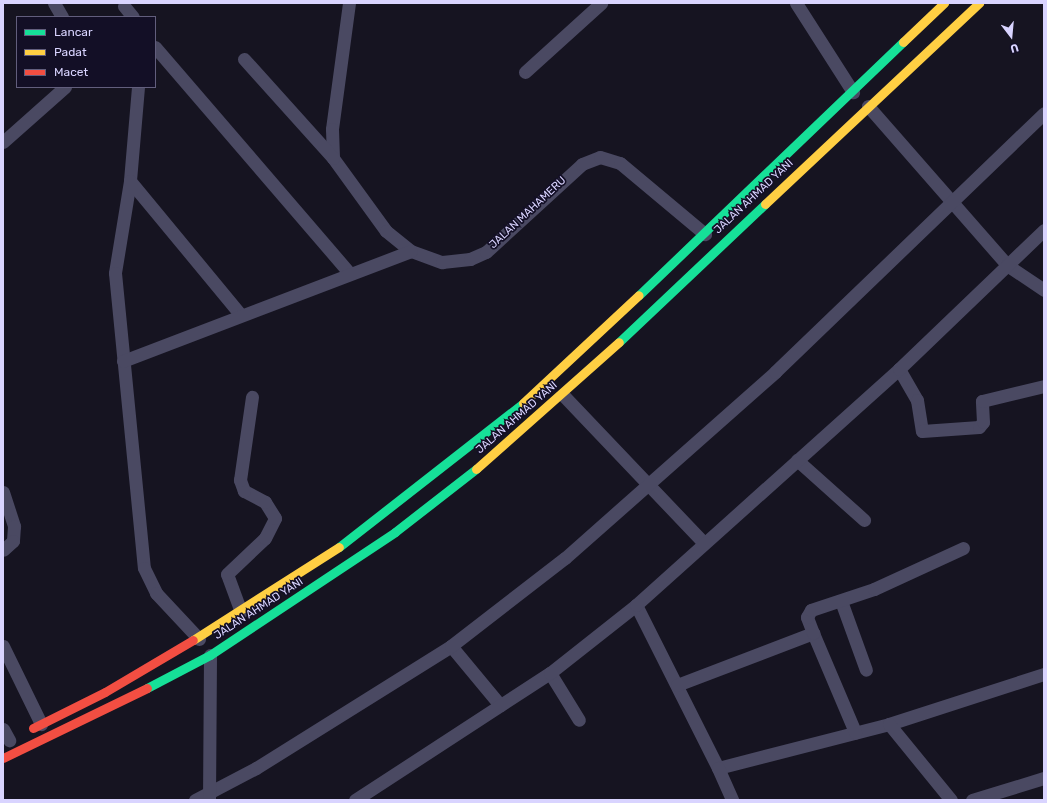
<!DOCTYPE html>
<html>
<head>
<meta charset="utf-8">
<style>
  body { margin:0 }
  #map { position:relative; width:1047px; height:803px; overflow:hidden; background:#161421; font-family:Rubik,sans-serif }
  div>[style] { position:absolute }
  .street>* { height:13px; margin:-6.5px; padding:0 6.5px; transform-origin:6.5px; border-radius:6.5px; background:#4a4962 }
  .fast>* { height:9px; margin:-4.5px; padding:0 4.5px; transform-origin:4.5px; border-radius:4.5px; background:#16e098 }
  .slow>* { height:9px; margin:-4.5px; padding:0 4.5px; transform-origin:4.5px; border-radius:4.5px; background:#ffcf43 }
  .jam>* { height:9px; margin:-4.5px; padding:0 4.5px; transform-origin:4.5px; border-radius:4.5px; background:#f24e42 }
  span { translate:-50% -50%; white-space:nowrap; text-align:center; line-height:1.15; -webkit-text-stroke:3.5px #130f26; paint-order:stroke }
  .street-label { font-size:11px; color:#d9d4ff }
  .frame { position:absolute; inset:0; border:4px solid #d9d4ff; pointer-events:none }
  .legend { position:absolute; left:16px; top:16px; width:140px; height:72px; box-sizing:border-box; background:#130f26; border:1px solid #625e7d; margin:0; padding:5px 7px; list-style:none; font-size:12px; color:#d9d4ff }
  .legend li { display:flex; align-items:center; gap:8px; height:20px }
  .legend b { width:20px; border:1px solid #625e7d }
  .north { position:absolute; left:991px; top:16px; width:40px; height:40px; -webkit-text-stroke:3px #130f26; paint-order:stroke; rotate:164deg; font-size:11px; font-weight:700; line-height:16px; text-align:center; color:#d9d4ff }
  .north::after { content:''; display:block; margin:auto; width:14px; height:18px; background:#d9d4ff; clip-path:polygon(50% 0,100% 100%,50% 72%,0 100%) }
</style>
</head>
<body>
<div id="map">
  <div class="street">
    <div style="left:54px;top:3px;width:16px;rotate:60deg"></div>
    <div style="left:349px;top:3px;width:127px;rotate:97.7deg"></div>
    <div style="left:332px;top:129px;width:29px;rotate:88deg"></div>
    <div style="left:333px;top:158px;width:90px;rotate:54deg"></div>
    <div style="left:386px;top:231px;width:32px;rotate:39deg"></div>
    <div style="left:411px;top:251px;width:33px;rotate:20deg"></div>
    <div style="left:442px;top:262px;width:28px;rotate:-6deg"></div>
    <div style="left:470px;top:259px;width:17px;rotate:-24deg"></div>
    <div style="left:486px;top:252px;width:130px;rotate:-42.5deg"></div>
    <div style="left:582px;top:164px;width:19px;rotate:-21deg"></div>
    <div style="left:600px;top:157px;width:21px;rotate:17deg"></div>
    <div style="left:620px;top:163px;width:111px;rotate:39.9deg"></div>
    <div style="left:796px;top:3px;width:106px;rotate:57.4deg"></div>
    <div style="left:124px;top:6px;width:14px;rotate:51deg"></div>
    <div style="left:155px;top:47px;width:299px;rotate:49.3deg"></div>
    <div style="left:244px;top:59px;width:133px;rotate:48deg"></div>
    <div style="left:525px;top:72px;width:103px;rotate:-42.2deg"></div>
    <div style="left:138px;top:87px;width:94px;rotate:94.9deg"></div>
    <div style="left:130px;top:181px;width:93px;rotate:99.3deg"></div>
    <div style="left:115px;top:273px;width:296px;rotate:84.4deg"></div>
    <div style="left:144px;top:568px;width:28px;rotate:64deg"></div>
    <div style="left:156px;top:593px;width:63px;rotate:46.9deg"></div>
    <div style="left:868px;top:106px;width:211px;rotate:48.8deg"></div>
    <div style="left:1007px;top:265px;width:45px;rotate:34deg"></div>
    <div style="left:3px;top:142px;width:83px;rotate:-41.6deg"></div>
    <div style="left:130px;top:181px;width:174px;rotate:50.4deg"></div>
    <div style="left:123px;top:361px;width:308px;rotate:-20.9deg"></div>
    <div style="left:899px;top:369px;width:36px;rotate:60deg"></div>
    <div style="left:917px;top:400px;width:31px;rotate:81deg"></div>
    <div style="left:922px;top:431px;width:57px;rotate:-4deg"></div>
    <div style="left:979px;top:427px;width:6px;rotate:-51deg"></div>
    <div style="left:983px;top:422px;width:21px;rotate:-93deg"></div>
    <div style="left:982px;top:401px;width:64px;rotate:-13.6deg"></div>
    <div style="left:563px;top:395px;width:203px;rotate:46.4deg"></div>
    <div style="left:797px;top:460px;width:90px;rotate:41.8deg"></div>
    <div style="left:3px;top:492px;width:36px;rotate:72deg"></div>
    <div style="left:14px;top:526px;width:15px;rotate:94deg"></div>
    <div style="left:13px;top:541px;width:13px;rotate:138deg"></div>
    <div style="left:841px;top:601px;width:73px;rotate:70.1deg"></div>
    <div style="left:636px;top:605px;width:182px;rotate:63.3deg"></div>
    <div style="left:718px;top:768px;width:177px;rotate:-14.4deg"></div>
    <div style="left:889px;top:724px;width:163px;rotate:-17.9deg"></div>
    <div style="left:241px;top:612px;width:40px;rotate:-110.2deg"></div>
    <div style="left:227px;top:574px;width:52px;rotate:-43.5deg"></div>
    <div style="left:265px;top:538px;width:22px;rotate:-63deg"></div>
    <div style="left:275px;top:518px;width:19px;rotate:-122deg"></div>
    <div style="left:265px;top:502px;width:24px;rotate:-152deg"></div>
    <div style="left:244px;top:491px;width:12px;rotate:-110deg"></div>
    <div style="left:240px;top:480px;width:84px;rotate:-81.8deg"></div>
    <div style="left:813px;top:633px;width:108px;rotate:67deg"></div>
    <div style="left:3px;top:646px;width:87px;rotate:64deg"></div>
    <div style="left:451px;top:646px;width:77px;rotate:50.3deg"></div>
    <div style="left:550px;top:673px;width:55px;rotate:58.3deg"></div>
    <div style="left:677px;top:685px;width:146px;rotate:-20.9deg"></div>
    <div style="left:813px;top:633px;width:17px;rotate:-111deg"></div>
    <div style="left:807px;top:617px;width:8px;rotate:-60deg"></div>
    <div style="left:811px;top:610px;width:66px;rotate:-18.4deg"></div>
    <div style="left:874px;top:589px;width:98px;rotate:-24.7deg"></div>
    <div style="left:889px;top:724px;width:98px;rotate:50.8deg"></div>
    <div style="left:3px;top:729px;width:13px;rotate:61deg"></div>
    <div style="left:718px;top:768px;width:35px;rotate:66deg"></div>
    <div style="left:195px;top:800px;width:69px;rotate:-27.7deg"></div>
    <div style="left:256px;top:768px;width:230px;rotate:-32deg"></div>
    <div style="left:451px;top:646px;width:144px;rotate:-37.7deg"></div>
    <div style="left:565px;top:558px;width:281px;rotate:-41.5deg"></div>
    <div style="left:775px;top:372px;width:373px;rotate:-43.9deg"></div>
    <div style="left:209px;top:800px;width:145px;rotate:-89.6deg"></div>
    <div style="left:355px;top:800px;width:233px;rotate:-33.1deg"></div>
    <div style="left:550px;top:673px;width:110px;rotate:-38.3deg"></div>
    <div style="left:636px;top:605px;width:353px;rotate:-41.9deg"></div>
    <div style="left:899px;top:369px;width:201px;rotate:-43.8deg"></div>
    <div style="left:972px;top:800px;width:75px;rotate:-17deg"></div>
  </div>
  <div class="fast">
    <div style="left:639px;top:295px;width:366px;rotate:-43.8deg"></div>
    <div style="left:619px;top:342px;width:201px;rotate:-43.4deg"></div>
    <div style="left:339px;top:547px;width:234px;rotate:-38deg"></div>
    <div style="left:147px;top:688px;width:71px;rotate:-27.6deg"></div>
    <div style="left:210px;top:655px;width:222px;rotate:-33.6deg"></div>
    <div style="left:395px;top:532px;width:103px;rotate:-37.9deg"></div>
  </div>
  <div class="slow">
    <div style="left:903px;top:42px;width:57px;rotate:-43.6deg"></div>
    <div style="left:765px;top:204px;width:294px;rotate:-43.2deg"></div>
    <div style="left:523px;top:403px;width:158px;rotate:-43deg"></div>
    <div style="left:476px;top:469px;width:191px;rotate:-41.6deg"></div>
    <div style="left:193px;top:640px;width:173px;rotate:-32.5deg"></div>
  </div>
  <div class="jam">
    <div style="left:33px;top:728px;width:80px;rotate:-26.6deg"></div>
    <div style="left:105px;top:692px;width:102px;rotate:-30.6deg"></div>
    <div style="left:3px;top:758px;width:160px;rotate:-25.9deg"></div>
  </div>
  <div class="street-label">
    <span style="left:754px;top:197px;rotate:-43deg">JALAN AHMAD YANI</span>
    <span style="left:528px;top:213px;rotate:-43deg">JALAN MAHAMERU</span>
    <span style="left:517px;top:418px;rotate:-41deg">JALAN AHMAD YANI</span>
    <span style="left:259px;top:609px;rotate:-33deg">JALAN AHMAD YANI</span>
  </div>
  <div class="frame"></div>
  <ul class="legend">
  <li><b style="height:5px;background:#16e098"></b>Lancar</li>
  <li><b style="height:5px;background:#ffcf43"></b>Padat</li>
  <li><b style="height:5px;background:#f24e42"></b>Macet</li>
  </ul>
  <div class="north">U</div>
</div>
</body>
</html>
